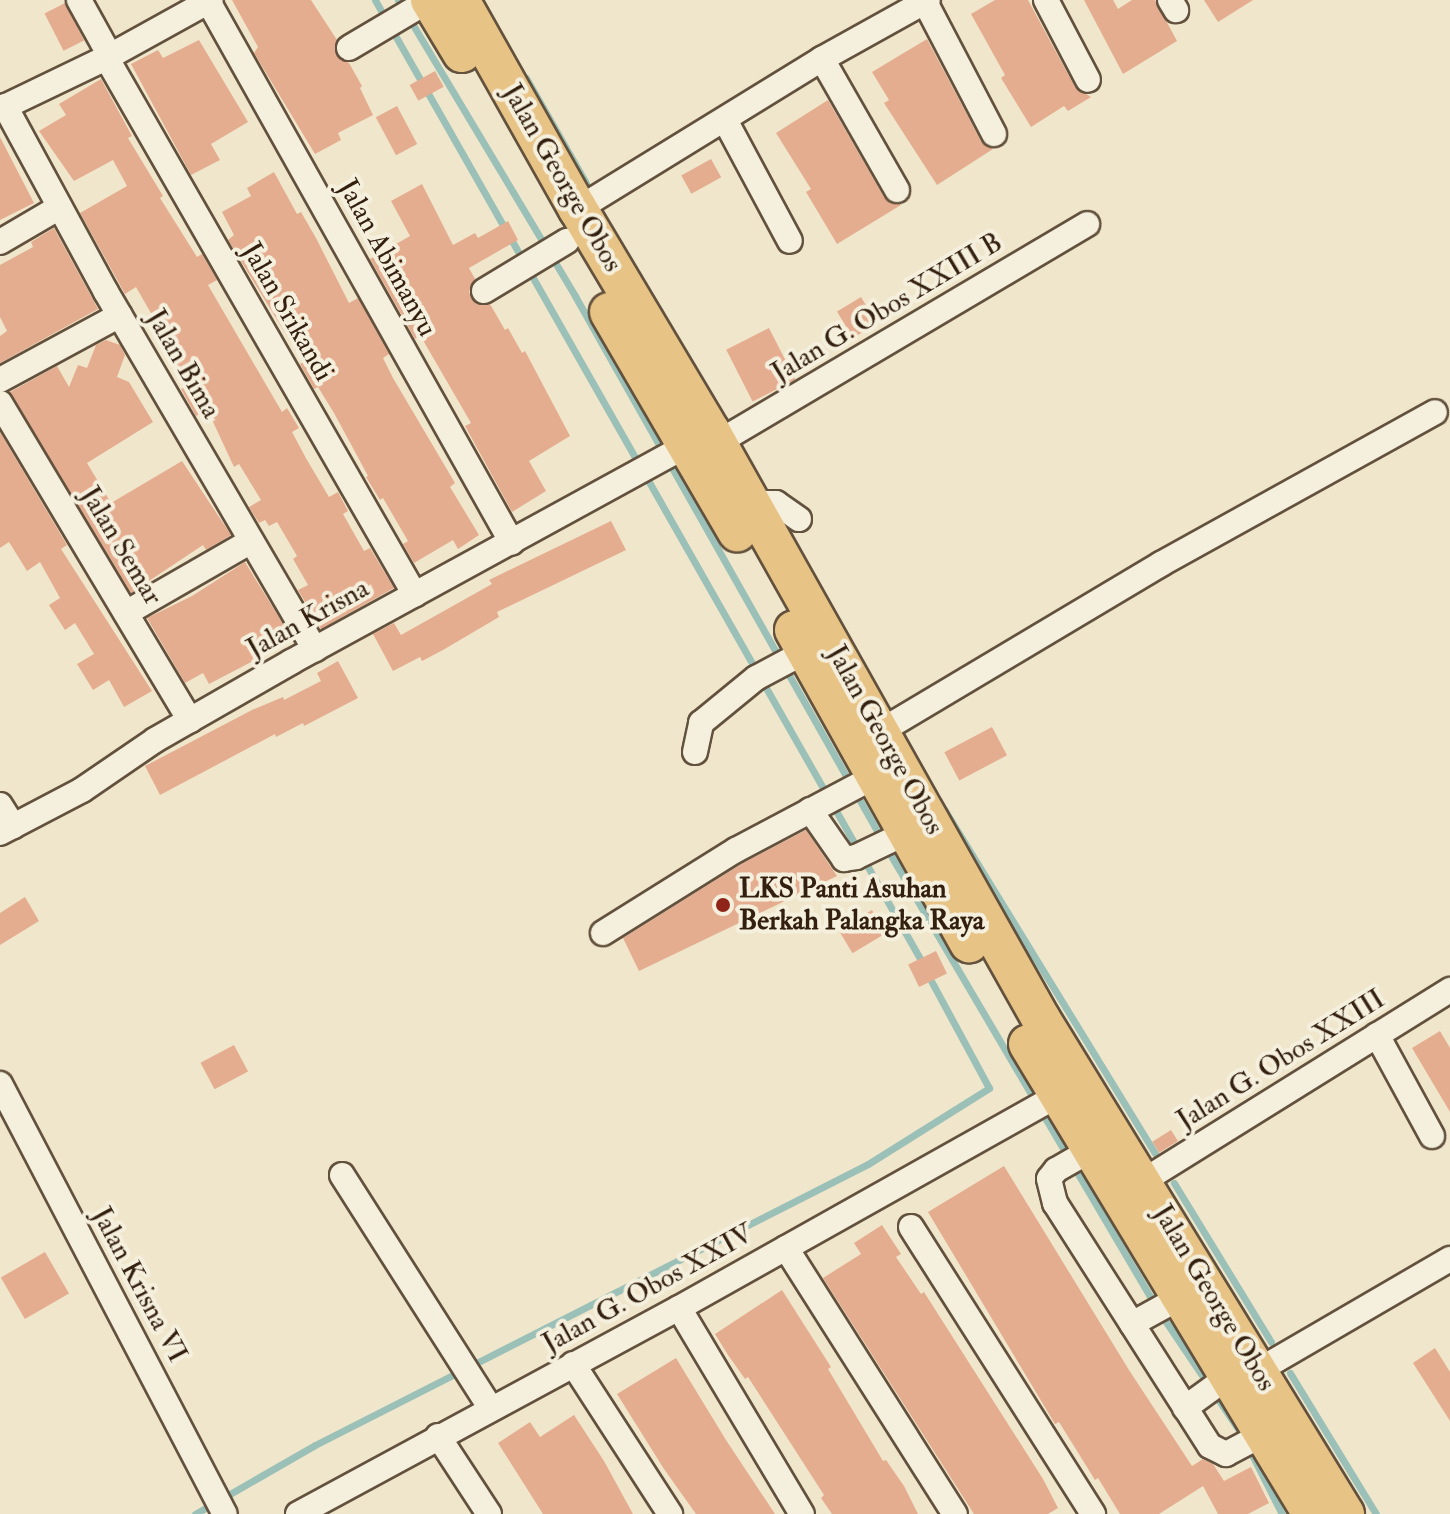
<!DOCTYPE html>
<html>
<head>
<meta charset="utf-8">
<style>
  body { margin:0 }
  #map { position:relative; width:1450px; height:1514px; overflow:hidden; background:#f0e6cb; font-family:"IM FELL Double Pica",serif }
  div>[style] { position:absolute }
  .stream>* { height:7px; margin:-3.5px; padding:0 3.5px; transform-origin:3.5px; border-radius:3.5px; background:#9ac0b7 }
  .building>* { inset:0; background:#e5ad8f; transform-origin:0 0 }
  .roads { filter:drop-shadow(2px 0 #62513d) drop-shadow(-2px 0 #62513d) drop-shadow(0 2px #62513d) drop-shadow(0 -2px #62513d) }
  .street>* { height:24px; margin:-12px; padding:0 12px; transform-origin:12px; border-radius:12px; background:#f5efdd }
  .primary>* { height:38px; margin:-19px; padding:0 19px; transform-origin:19px; border-radius:19px; background:#e8c386 }
  .dots>* { width:22px; height:22px; translate:-50% -50%; box-sizing:border-box; border:4px solid #f5efdd; border-radius:50% }
  span { translate:-50% -50%; white-space:nowrap; text-align:center; line-height:1.15; -webkit-text-stroke:8px #f5efdd; paint-order:stroke }
  .street-label { font-size:28px; color:#331f0e }
  .poi-label { font-size:28px; color:#331f0e; font-weight:700 }
  .left { translate:0 -50%; text-align:left }
</style>
</head>
<body>
<div id="map">
  <div class="stream">
    <div style="left:375px;top:0;width:1109px;rotate:60.38deg"></div>
    <div style="left:398px;top:0;width:345px;rotate:59.1deg"></div>
    <div style="left:575px;top:296px;width:622px;rotate:60.55deg"></div>
    <div style="left:526px;top:78px;width:121px;rotate:60.3deg"></div>
    <div style="left:944px;top:809px;width:404px;rotate:58.5deg"></div>
    <div style="left:887px;top:849px;width:535px;rotate:59.55deg"></div>
    <div style="left:1158px;top:1310px;width:148px;rotate:56deg"></div>
    <div style="left:1241px;top:1433px;width:91px;rotate:63.2deg"></div>
    <div style="left:1174px;top:1183px;width:186px;rotate:58.6deg"></div>
    <div style="left:1290px;top:1373px;width:165px;rotate:58.6deg"></div>
    <div style="left:195px;top:1514px;width:138px;rotate:-29.9deg"></div>
    <div style="left:315px;top:1445px;width:620px;rotate:-26.94deg"></div>
    <div style="left:868px;top:1164px;width:143px;rotate:-32.1deg"></div>
    <div style="left:989px;top:1088px;width:128px;rotate:-118.4deg"></div>
  </div>
  <div class="building">
    <div style="clip-path:polygon(232px 0,311px 0,337px 40px,336px 55px,349px 63px,362px 86px,360px 88px,373px 115px,338px 133px,341px 140px,315px 154px,254px 53px,258px 47px)"></div>
    <div style="clip-path:polygon(995px 0,1028px 0,1075px 87px,1091px 97px,1068px 111px,1064px 106px,1031px 127px,1001px 78px,1005px 75px,971px 14px)"></div>
    <div style="clip-path:polygon(1084px 0,1113px 0,1118px 9px,1132px 0,1155px 0,1177px 41px,1123px 74px)"></div>
    <div style="clip-path:polygon(1204px 0,1253px 0,1218px 22px)"></div>
    <div style="left:65px;top:3px;width:42px;height:23px;rotate:63deg"></div>
    <div style="clip-path:polygon(927px 39px,981px 141px,993px 149px,937px 185px,884px 103px,889px 100px,872px 72px)"></div>
    <div style="clip-path:polygon(199px 40px,248px 122px,211px 144px,220px 160px,191px 175px,131px 64px,158px 50px,163px 58px)"></div>
    <div style="left:435px;top:71px;width:18px;height:29px;rotate:61deg"></div>
    <div style="clip-path:polygon(101px 79px,132px 136px,128px 138px,163px 196px,160px 198px,197px 257px,202px 254px,217px 280px,208px 285px,282px 412px,287px 408px,299px 428px,292px 432px,307px 460px,329px 497px,338px 492px,348px 511px,343px 514px,364px 551px,370px 548px,394px 588px,321px 629px,298px 590px,308px 585px,293px 559px,297px 556px,277px 522px,269px 526px,265px 520px,259px 523px,249px 507px,261px 500px,239px 464px,234px 467px,207px 409px,196px 416px,181px 389px,189px 385px,153px 323px,156px 322px,136px 287px,125px 294px,80px 213px,127px 186px,113px 160px,74px 181px,39px 131px,66px 115px,59px 104px)"></div>
    <div style="clip-path:polygon(828px 100px,884px 197px,901px 205px,837px 244px,806px 192px,811px 189px,776px 133px)"></div>
    <div style="left:397px;top:106px;width:43px;height:24px;rotate:62deg"></div>
    <div style="clip-path:polygon(0 137px,34px 203px,0 220px)"></div>
    <div style="left:711px;top:159px;width:21px;height:34px;rotate:61deg"></div>
    <div style="clip-path:polygon(274px 172px,297px 214px,301px 212px,316px 238px,349px 303px,358px 298px,389px 354px,383px 358px,393px 378px,455px 483px,450px 487px,479px 535px,458px 549px,453px 540px,414px 563px,403px 544px,408px 541px,383px 498px,380px 500px,366px 477px,368px 476px,334px 413px,318px 387px,314px 389px,300px 364px,303px 362px,228px 240px,234px 235px,222px 212px,251px 196px,247px 188px)"></div>
    <div style="clip-path:polygon(422px 184px,453px 245px,475px 233px,478px 238px,508px 221px,518px 240px,469px 268px,475px 279px,469px 292px,476px 304px,490px 304px,505px 330px,508px 328px,522px 353px,525px 351px,570px 436px,529px 461px,546px 491px,512px 512px,465px 426px,471px 423px,420px 335px,415px 339px,370px 259px,410px 236px,391px 201px)"></div>
    <div style="clip-path:polygon(54px 228px,98px 309px,0 363px,0 336px,7px 331px,0 317px,0 265px,33px 247px,31px 242px)"></div>
    <div style="left:861px;top:297px;width:31px;height:28px;rotate:59deg"></div>
    <div style="left:769px;top:328px;width:58px;height:48px;rotate:63deg"></div>
    <div style="clip-path:polygon(106px 340px,120px 345px,125px 355px,117px 377px,129px 382px,153px 422px,87px 463px,111px 503px,182px 461px,231px 535px,206px 550px,203px 545px,131px 593px,10px 392px,57px 366px,69px 387px,78px 365px,87px 368px,96px 345px)"></div>
    <div style="clip-path:polygon(0 432px,67px 545px,61px 549px,152px 691px,124px 707px,109px 680px,93px 690px,77px 664px,94px 654px,75px 623px,65px 630px,49px 605px,60px 598px,40px 562px,27px 571px,9px 542px,0 548px)"></div>
    <div style="clip-path:polygon(611px 521px,626px 550px,497px 612px,499px 617px,443px 650px,422px 661px,420px 657px,393px 671px,373px 634px,394px 623px,401px 635px,492px 584px,489px 580px)"></div>
    <div style="clip-path:polygon(245px 562px,293px 640px,209px 684px,203px 673px,185px 683px,147px 618px,192px 596px)"></div>
    <div style="clip-path:polygon(338px 661px,358px 698px,304px 726px,303px 723px,276px 737px,275px 734px,160px 795px,145px 766px,252px 710px,283px 697px,284px 700px,321px 681px,317px 673px)"></div>
    <div style="left:992px;top:727px;width:32px;height:54px;rotate:62deg"></div>
    <div style="clip-path:polygon(806px 830px,837px 876px,639px 971px,623px 938px,743px 863px)"></div>
    <div style="clip-path:polygon(25px 897px,39px 921px,0 945px,0 913px)"></div>
    <div style="left:872px;top:910px;width:27px;height:39px;rotate:59deg"></div>
    <div style="left:936px;top:951px;width:25px;height:31px;rotate:64deg"></div>
    <div style="clip-path:polygon(1440px 1031px,1450px 1048px,1450px 1112px,1412px 1048px)"></div>
    <div style="left:234px;top:1045px;width:30px;height:38px;rotate:62deg"></div>
    <div style="left:1171px;top:1130px;width:13px;height:22px;rotate:58deg"></div>
    <div style="clip-path:polygon(1004px 1166px,1129px 1370px,1192px 1466px,1203px 1459px,1213px 1464px,1224px 1481px,1251px 1467px,1269px 1503px,1248px 1514px,1218px 1514px,1203px 1486px,1159px 1514px,1120px 1514px,1098px 1478px,1095px 1480px,1059px 1422px,1055px 1424px,928px 1212px)"></div>
    <div style="clip-path:polygon(882px 1225px,901px 1254px,896px 1257px,921px 1294px,924px 1292px,1043px 1479px,1058px 1508px,1048px 1514px,974px 1514px,823px 1278px,861px 1254px,854px 1243px)"></div>
    <div style="left:45px;top:1252px;width:48px;height:51px;rotate:60deg"></div>
    <div style="clip-path:polygon(782px 1290px,831px 1367px,828px 1369px,883px 1461px,886px 1460px,904px 1486px,918px 1514px,832px 1514px,821px 1498px,824px 1495px,748px 1377px,745px 1379px,728px 1355px,715px 1334px)"></div>
    <div style="clip-path:polygon(1435px 1348px,1450px 1372px,1450px 1421px,1413px 1363px)"></div>
    <div style="clip-path:polygon(676px 1358px,726px 1440px,775px 1514px,696px 1514px,664px 1469px,617px 1394px)"></div>
    <div style="clip-path:polygon(574px 1415px,604px 1461px,633px 1514px,543px 1514px,498px 1443px,530px 1422px,540px 1437px)"></div>
  </div>
  <div class="roads">
    <div class="street">
      <div style="left:79px;top:0;width:64px;rotate:61deg"></div>
      <div style="left:1046px;top:0;width:90px;rotate:62.3deg"></div>
      <div style="left:1170px;top:0;width:12px;rotate:59deg"></div>
      <div style="left:208px;top:1px;width:621px;rotate:60.71deg"></div>
      <div style="left:925px;top:2px;width:149px;rotate:62.4deg"></div>
      <div style="left:349px;top:48px;width:94px;rotate:-30.7deg"></div>
      <div style="left:106px;top:57px;width:620px;rotate:60.13deg"></div>
      <div style="left:822px;top:59px;width:151px;rotate:60.2deg"></div>
      <div style="left:5px;top:106px;width:212px;rotate:61.5deg"></div>
      <div style="left:106px;top:292px;width:414px;rotate:59.7deg"></div>
      <div style="left:0;top:109px;width:122px;rotate:-25.7deg"></div>
      <div style="left:110px;top:56px;width:115px;rotate:-29deg"></div>
      <div style="left:725px;top:120px;width:137px;rotate:61.8deg"></div>
      <div style="left:578px;top:209px;width:286px;rotate:-31.6deg"></div>
      <div style="left:822px;top:59px;width:121px;rotate:-29.1deg"></div>
      <div style="left:0;top:242px;width:69px;rotate:-30.3deg"></div>
      <div style="left:484px;top:291px;width:97px;rotate:-31.1deg"></div>
      <div style="left:0;top:380px;width:136px;rotate:-28.4deg"></div>
      <div style="left:0;top:403px;width:370px;rotate:59.1deg"></div>
      <div style="left:717px;top:443px;width:430px;rotate:-30.6deg"></div>
      <div style="left:751px;top:503px;width:25px"></div>
      <div style="left:776px;top:503px;width:28px;rotate:35deg"></div>
      <div style="left:126px;top:613px;width:144px;rotate:-29.9deg"></div>
      <div style="left:881px;top:731px;width:326px;rotate:-30.8deg"></div>
      <div style="left:1161px;top:564px;width:313px;rotate:-29deg"></div>
      <div style="left:695px;top:752px;width:30px;rotate:-78deg"></div>
      <div style="left:701px;top:723px;width:71px;rotate:-39.3deg"></div>
      <div style="left:756px;top:678px;width:55px;rotate:-28deg"></div>
      <div style="left:0;top:805px;width:25px;rotate:58deg"></div>
      <div style="left:810px;top:810px;width:60px;rotate:55.2deg"></div>
      <div style="left:844px;top:859px;width:12px;rotate:-9deg"></div>
      <div style="left:856px;top:857px;width:55px;rotate:-25.6deg"></div>
      <div style="left:0;top:833px;width:93px;rotate:-27.7deg"></div>
      <div style="left:82px;top:790px;width:88px;rotate:-34.4deg"></div>
      <div style="left:155px;top:740px;width:157px;rotate:-29.8deg"></div>
      <div style="left:291px;top:662px;width:464px;rotate:-28.7deg"></div>
      <div style="left:603px;top:933px;width:157px;rotate:-32deg"></div>
      <div style="left:736px;top:850px;width:156px;rotate:-27.9deg"></div>
      <div style="left:1377px;top:1035px;width:115px;rotate:61.4deg"></div>
      <div style="left:0;top:1084px;width:485px;rotate:62.4deg"></div>
      <div style="left:1091px;top:1150px;width:40px;rotate:150.3deg"></div>
      <div style="left:1056px;top:1170px;width:11px;rotate:128deg"></div>
      <div style="left:1049px;top:1179px;width:25px;rotate:76deg"></div>
      <div style="left:1055px;top:1203px;width:288px;rotate:57.5deg"></div>
      <div style="left:1210px;top:1446px;width:18px;rotate:27deg"></div>
      <div style="left:1226px;top:1454px;width:43px;rotate:-27.8deg"></div>
      <div style="left:342px;top:1175px;width:277px;rotate:57.5deg"></div>
      <div style="left:1143px;top:1181px;width:362px;rotate:-31.9deg"></div>
      <div style="left:911px;top:1227px;width:340px;rotate:57.6deg"></div>
      <div style="left:786px;top:1248px;width:315px;rotate:57.6deg"></div>
      <div style="left:679px;top:1308px;width:240px;rotate:59.2deg"></div>
      <div style="left:1132px;top:1324px;width:56px;rotate:-28.9deg"></div>
      <div style="left:573px;top:1364px;width:179px;rotate:57.1deg"></div>
      <div style="left:1259px;top:1370px;width:221px;rotate:-30.2deg"></div>
      <div style="left:1185px;top:1408px;width:54px;rotate:-36deg"></div>
      <div style="left:438px;top:1436px;width:93px;rotate:56.8deg"></div>
      <div style="left:298px;top:1514px;width:433px;rotate:-28.4deg"></div>
      <div style="left:679px;top:1308px;width:448px;rotate:-29.3deg"></div>
    </div>
    <div class="primary">
      <div style="left:430px;top:0;width:62px;rotate:58.9deg"></div>
      <div style="left:460px;top:0;width:240px;rotate:60.6deg"></div>
      <div style="left:578px;top:209px;width:260px;rotate:59.2deg"></div>
      <div style="left:711px;top:432px;width:673px;rotate:60.66deg"></div>
      <div style="left:1041px;top:1019px;width:581px;rotate:58.44deg"></div>
      <div style="left:609px;top:312px;width:255px;rotate:59.8deg"></div>
      <div style="left:794px;top:630px;width:359px;rotate:60.8deg"></div>
      <div style="left:1028px;top:1044px;width:549px;rotate:58.86deg"></div>
    </div>
  </div>
  <div class="dots">
    <div style="left:723px;top:905px;background:#8f2418"></div>
  </div>
  <div class="street-label">
    <span style="left:562px;top:178px;rotate:60deg">Jalan George Obos</span>
    <span style="left:387px;top:258px;rotate:61deg">Jalan Abimanyu</span>
    <span style="left:887px;top:308px;rotate:-31deg">Jalan G. Obos XXIII B</span>
    <span style="left:287px;top:312px;rotate:60deg">Jalan Srikandi</span>
    <span style="left:183px;top:364px;rotate:60deg">Jalan Bima</span>
    <span style="left:121px;top:546px;rotate:59deg">Jalan Semar</span>
    <span style="left:308px;top:619px;rotate:-29deg">Jalan Krisna</span>
    <span style="left:885px;top:740px;rotate:61deg">Jalan George Obos</span>
    <span style="left:1281px;top:1060px;rotate:-32deg">Jalan G. Obos XXIII</span>
    <span style="left:139px;top:1285px;rotate:62deg">Jalan Krisna VI</span>
    <span style="left:648px;top:1289px;rotate:-29deg">Jalan G. Obos XXIV</span>
    <span style="left:1214px;top:1298px;rotate:59deg">Jalan George Obos</span>
  </div>
  <div class="poi-label">
    <span class="left" style="left:739px;top:905px">LKS Panti Asuhan<br>Berkah Palangka Raya</span>
  </div>
</div>
</body>
</html>
